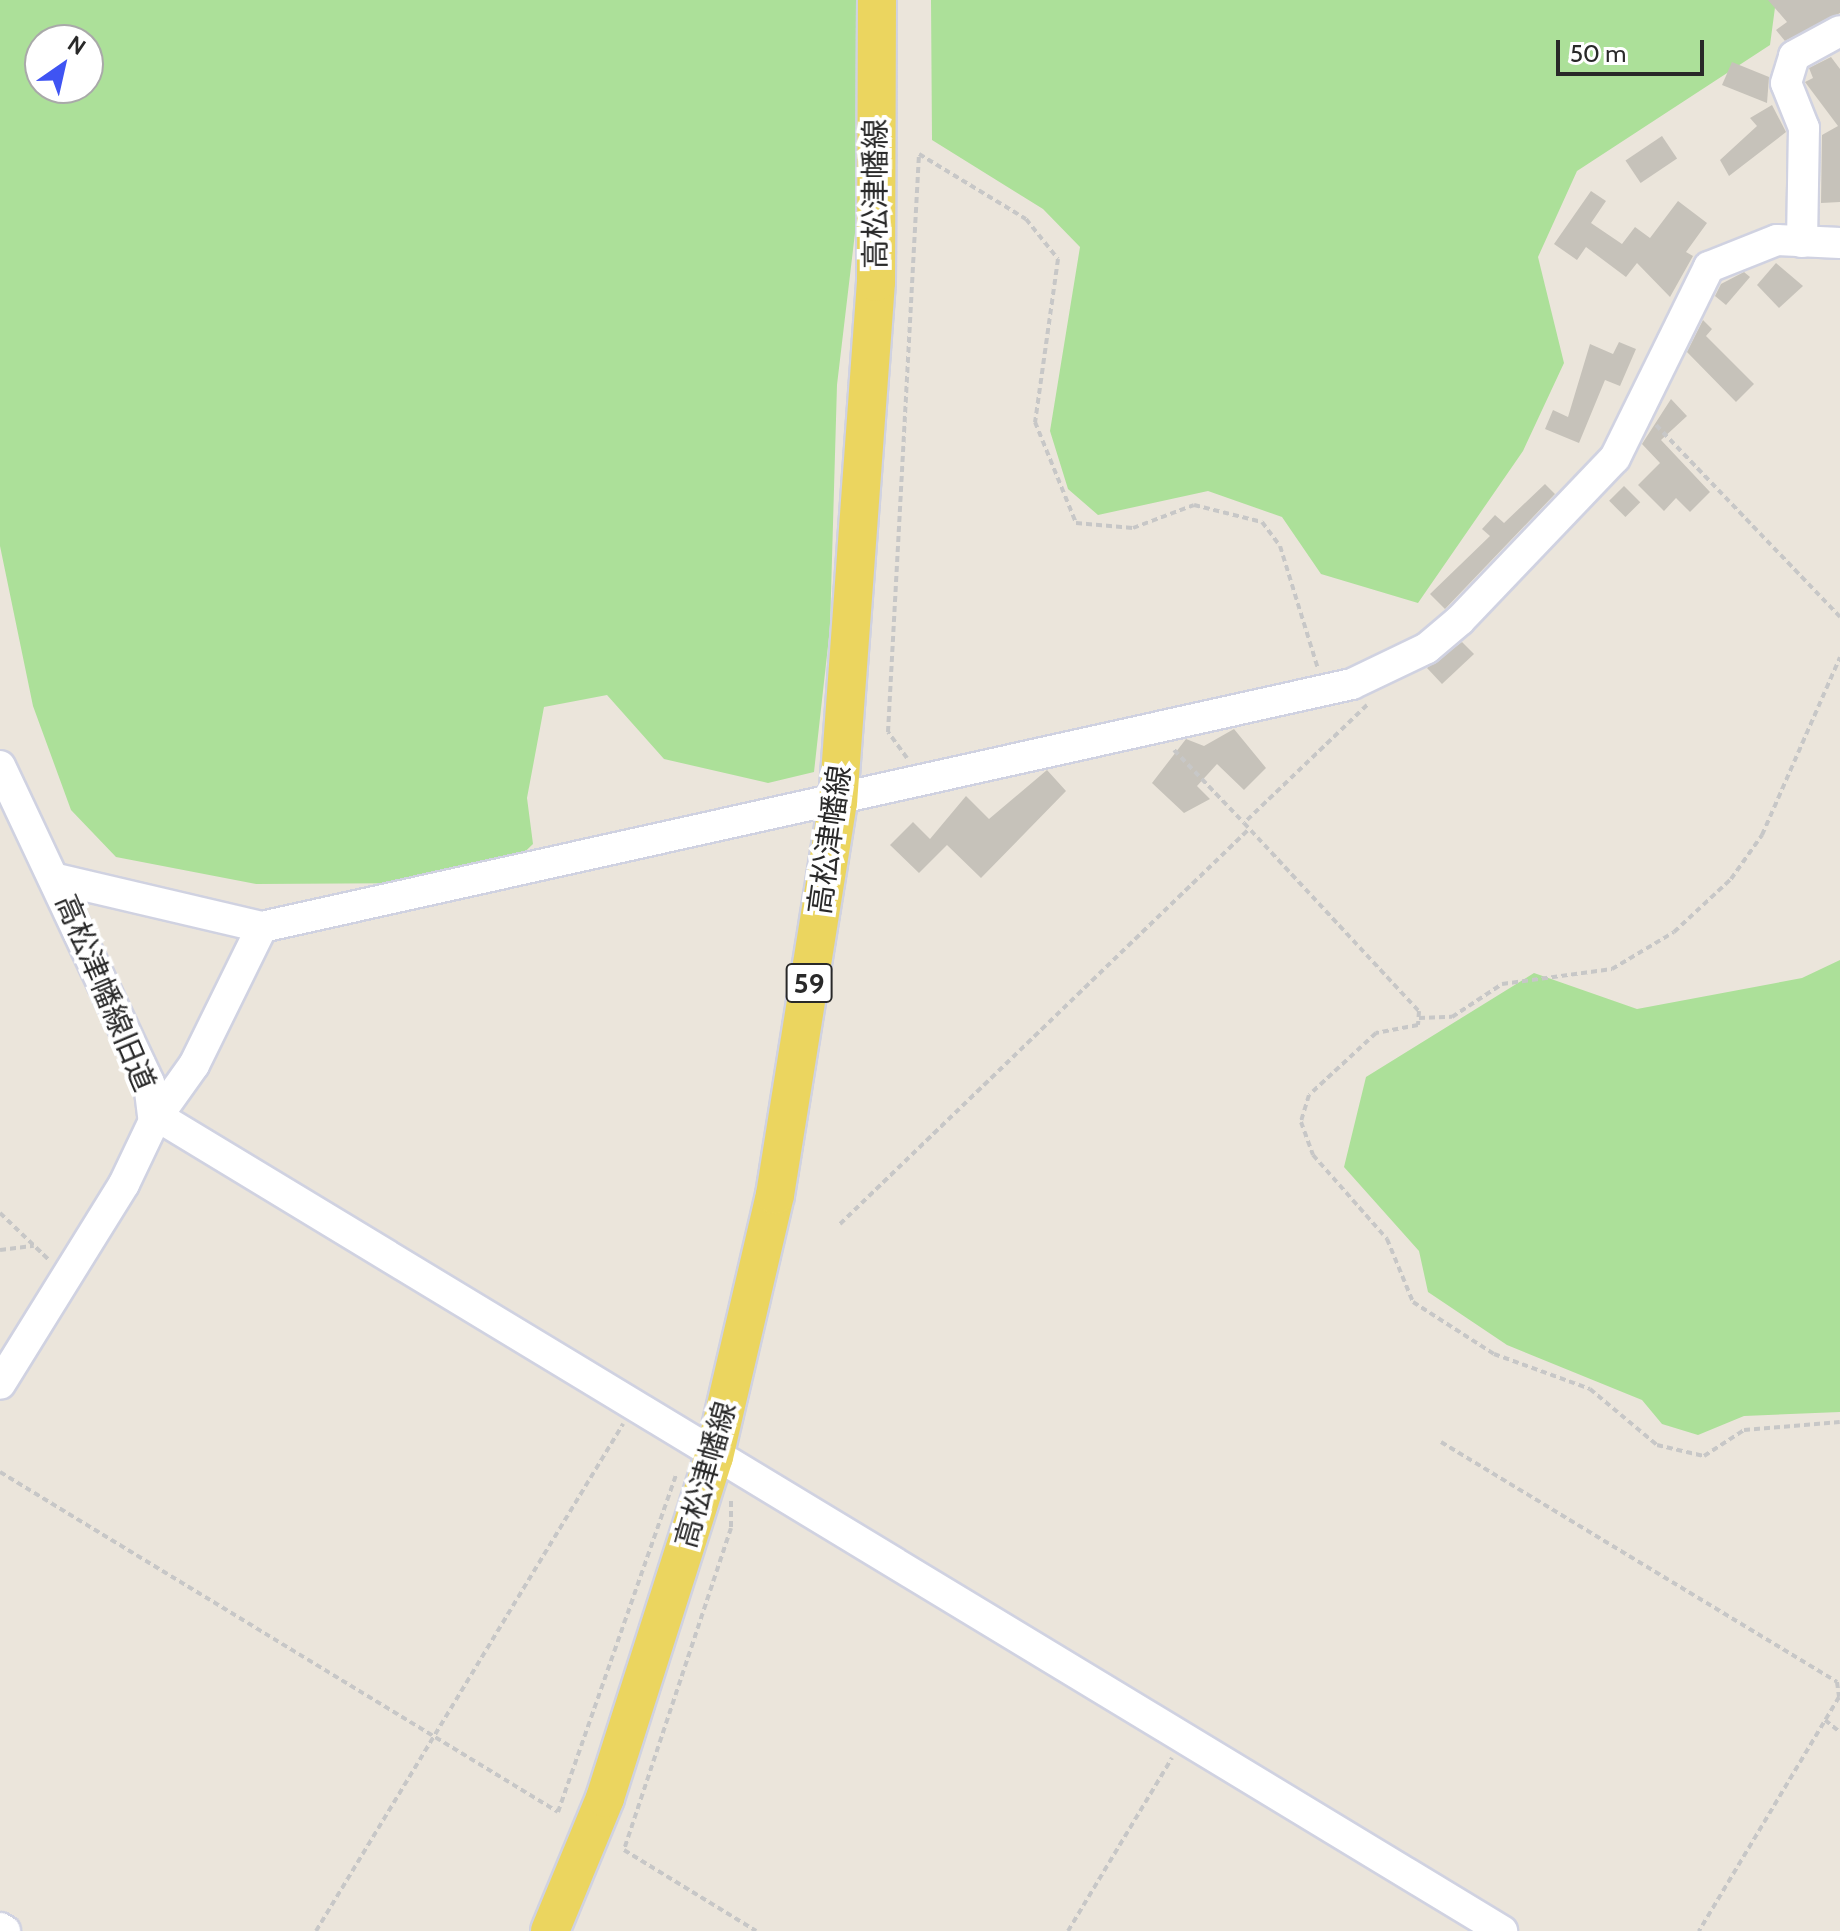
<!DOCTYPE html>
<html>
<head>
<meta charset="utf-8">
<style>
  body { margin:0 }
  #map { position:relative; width:1840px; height:1931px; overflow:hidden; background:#ebe5db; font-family:Cabin,"Noto Sans JP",sans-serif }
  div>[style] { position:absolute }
  .green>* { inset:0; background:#ace099 }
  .building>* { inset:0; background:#c6c2ba; transform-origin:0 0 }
  .path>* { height:4px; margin-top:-2px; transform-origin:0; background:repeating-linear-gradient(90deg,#c7c7c7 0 6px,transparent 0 10px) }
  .roads { filter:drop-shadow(2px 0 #d0d2e1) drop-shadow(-2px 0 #d0d2e1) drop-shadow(0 2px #d0d2e1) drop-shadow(0 -2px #d0d2e1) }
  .minor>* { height:30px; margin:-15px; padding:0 15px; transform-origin:15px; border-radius:15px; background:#fff }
  .major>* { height:38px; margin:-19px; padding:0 19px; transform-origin:19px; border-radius:19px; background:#ebd55f }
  span { translate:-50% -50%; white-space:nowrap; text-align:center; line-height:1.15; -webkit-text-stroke:8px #fff; paint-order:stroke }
  .shield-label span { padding:2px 6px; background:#fff; border:2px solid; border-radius:6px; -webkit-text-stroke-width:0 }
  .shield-label { font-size:28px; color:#292929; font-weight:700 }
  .street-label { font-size:30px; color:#292929 }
  .north { position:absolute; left:24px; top:24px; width:80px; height:80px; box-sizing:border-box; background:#fff; border:2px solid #a9a9a9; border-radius:50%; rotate:34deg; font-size:22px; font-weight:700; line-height:32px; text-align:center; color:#292929 }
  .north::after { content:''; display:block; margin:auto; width:28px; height:36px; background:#3f54f3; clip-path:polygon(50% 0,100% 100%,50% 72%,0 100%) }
  .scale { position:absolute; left:1556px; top:40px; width:148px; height:36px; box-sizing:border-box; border:4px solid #292929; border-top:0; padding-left:10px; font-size:24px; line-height:28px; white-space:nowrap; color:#292929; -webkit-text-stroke:6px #fff; paint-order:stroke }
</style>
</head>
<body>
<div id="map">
  <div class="green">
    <div style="clip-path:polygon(evenodd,0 0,866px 0,866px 140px,837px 385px,830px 628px,814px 772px,768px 783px,664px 759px,607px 695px,544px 707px,527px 798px,533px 844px,511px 865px,430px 883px,256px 884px,116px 857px,71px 810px,33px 706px,0 546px,0 0,40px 40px,88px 40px,88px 88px,40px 88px,40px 40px)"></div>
    <div style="clip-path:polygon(931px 0,1776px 0,1770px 45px,1577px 171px,1538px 257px,1564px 363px,1523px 451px,1418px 603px,1321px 574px,1282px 517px,1208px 491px,1098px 515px,1068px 489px,1050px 431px,1080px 247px,1043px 209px,932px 140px)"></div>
    <div style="clip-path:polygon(1840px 960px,1840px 1412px,1744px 1416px,1698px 1435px,1662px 1424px,1642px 1400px,1507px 1345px,1428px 1292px,1419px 1251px,1344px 1167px,1366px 1077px,1534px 973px,1637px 1009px,1802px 978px)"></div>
  </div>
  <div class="building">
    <div style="clip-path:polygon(1768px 0,1840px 0,1840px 13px,1785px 41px,1776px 30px,1787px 22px)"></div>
    <div style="clip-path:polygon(1831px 57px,1840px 69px,1840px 202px,1821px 203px,1822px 135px,1838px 126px,1805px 82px,1813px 78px,1809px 68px)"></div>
    <div style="clip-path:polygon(1732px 62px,1769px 77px,1767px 103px,1722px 85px)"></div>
    <div style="clip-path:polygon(1772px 105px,1786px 132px,1729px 176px,1720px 160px,1757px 126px,1750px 118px)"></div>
    <div style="left:1662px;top:136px;width:27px;height:44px;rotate:56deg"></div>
    <div style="clip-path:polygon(1591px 191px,1606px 201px,1591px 223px,1622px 244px,1635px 227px,1650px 238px,1678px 201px,1707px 223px,1686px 252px,1693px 256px,1670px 297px,1637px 263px,1626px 277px,1586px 247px,1577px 260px,1554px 244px)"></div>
    <div style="clip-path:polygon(1776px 263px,1803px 286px,1779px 308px,1757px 285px)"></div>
    <div style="clip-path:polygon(1744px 272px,1750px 277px,1726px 305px,1715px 296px,1721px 284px)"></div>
    <div style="clip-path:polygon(1703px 320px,1712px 329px,1706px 336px,1754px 384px,1736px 402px,1687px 352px)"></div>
    <div style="clip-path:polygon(1619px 342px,1636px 349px,1620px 386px,1605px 380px,1579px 443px,1545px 429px,1553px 410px,1568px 417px,1590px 344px,1613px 354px)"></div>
    <div style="clip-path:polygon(1671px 399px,1687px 416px,1661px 440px,1710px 492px,1690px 512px,1676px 498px,1664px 511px,1638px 485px,1660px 463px,1642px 444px)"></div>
    <div style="clip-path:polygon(1545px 484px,1555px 494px,1445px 609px,1430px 594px,1490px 536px,1482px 529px,1495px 515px,1504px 523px)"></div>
    <div style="left:1624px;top:486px;width:23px;height:21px;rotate:45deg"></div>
    <div style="clip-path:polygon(1462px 642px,1474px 654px,1442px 684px,1427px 668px)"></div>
    <div style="clip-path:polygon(1234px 729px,1266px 768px,1244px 790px,1217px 764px,1197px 786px,1210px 799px,1184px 813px,1152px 783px,1186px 739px,1204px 746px)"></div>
    <div style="clip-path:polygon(1047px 770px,1066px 791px,981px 878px,947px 845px,919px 873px,890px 845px,913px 822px,930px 839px,966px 796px,989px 819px)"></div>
  </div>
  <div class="path">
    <div style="left:1656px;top:425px;width:266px;rotate:46.2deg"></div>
    <div style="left:1367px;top:705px;width:170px;rotate:136.2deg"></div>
    <div style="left:1244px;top:823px;width:257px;rotate:47.1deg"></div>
    <div style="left:1419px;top:1011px;width:14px;rotate:94deg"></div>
    <div style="left:1418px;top:1025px;width:43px;rotate:169.2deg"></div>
    <div style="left:1376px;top:1033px;width:91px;rotate:137.2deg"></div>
    <div style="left:1309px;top:1095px;width:28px;rotate:107deg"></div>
    <div style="left:1301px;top:1122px;width:35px;rotate:70deg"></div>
    <div style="left:1313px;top:1155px;width:112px;rotate:48.6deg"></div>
    <div style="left:1387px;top:1239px;width:68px;rotate:67.6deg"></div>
    <div style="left:1413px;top:1302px;width:96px;rotate:32.7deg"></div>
    <div style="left:1494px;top:1354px;width:102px;rotate:20deg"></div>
    <div style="left:1590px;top:1389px;width:87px;rotate:39.9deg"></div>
    <div style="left:1657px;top:1445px;width:48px;rotate:13.2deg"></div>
    <div style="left:1704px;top:1456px;width:48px;rotate:-33deg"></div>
    <div style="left:1744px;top:1430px;width:96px;rotate:-4.8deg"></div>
    <div style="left:1174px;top:750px;width:101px;rotate:46.2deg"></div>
    <div style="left:907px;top:758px;width:32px;rotate:-126deg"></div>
    <div style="left:888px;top:732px;width:579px;rotate:-86.93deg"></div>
    <div style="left:919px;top:154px;width:125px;rotate:31.3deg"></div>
    <div style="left:1026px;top:219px;width:51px;rotate:51.3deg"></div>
    <div style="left:1058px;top:259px;width:165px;rotate:98deg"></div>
    <div style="left:1035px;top:422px;width:109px;rotate:67.9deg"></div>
    <div style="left:1076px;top:523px;width:57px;rotate:5deg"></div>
    <div style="left:1133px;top:528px;width:65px;rotate:-20.7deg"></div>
    <div style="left:1194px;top:505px;width:70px;rotate:14deg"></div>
    <div style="left:1262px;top:522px;width:30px;rotate:53deg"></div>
    <div style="left:1280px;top:546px;width:129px;rotate:72.8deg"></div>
    <div style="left:1419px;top:1018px;width:33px;rotate:-2deg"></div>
    <div style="left:1452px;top:1017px;width:60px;rotate:-33.4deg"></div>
    <div style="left:1502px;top:984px;width:111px;rotate:-7.8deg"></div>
    <div style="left:1612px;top:969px;width:72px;rotate:-30.8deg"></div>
    <div style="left:1674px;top:932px;width:78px;rotate:-42.9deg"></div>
    <div style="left:1731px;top:879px;width:54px;rotate:-54.8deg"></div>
    <div style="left:1762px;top:835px;width:194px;rotate:-66.3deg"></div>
    <div style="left:0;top:1213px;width:69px;rotate:43.8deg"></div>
    <div style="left:840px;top:1224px;width:569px;rotate:-44deg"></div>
    <div style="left:0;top:1250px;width:34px;rotate:-7deg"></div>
    <div style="left:1441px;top:1442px;width:463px;rotate:31.2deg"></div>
    <div style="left:1837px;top:1682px;width:15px;rotate:82deg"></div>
    <div style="left:1839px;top:1697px;width:273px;rotate:120.9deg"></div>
    <div style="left:0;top:1472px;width:653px;rotate:31.35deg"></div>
    <div style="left:558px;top:1812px;width:359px;rotate:-70.7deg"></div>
    <div style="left:731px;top:1501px;width:27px;rotate:90deg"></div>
    <div style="left:731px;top:1528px;width:339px;rotate:108.4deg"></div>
    <div style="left:624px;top:1850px;width:155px;rotate:31.5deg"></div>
    <div style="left:1825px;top:1720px;width:19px;rotate:39deg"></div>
    <div style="left:316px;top:1931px;width:593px;rotate:-58.8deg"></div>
    <div style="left:1068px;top:1931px;width:202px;rotate:-59deg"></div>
  </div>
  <div class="roads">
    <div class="minor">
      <div style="left:1802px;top:242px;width:114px;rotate:-89deg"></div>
      <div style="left:1804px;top:128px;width:48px;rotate:-111.8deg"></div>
      <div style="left:1786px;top:83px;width:28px;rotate:-73deg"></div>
      <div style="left:1794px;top:56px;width:52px;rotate:-28.5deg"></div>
      <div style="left:0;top:766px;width:350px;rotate:64.8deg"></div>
      <div style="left:149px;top:1083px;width:38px;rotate:83deg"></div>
      <div style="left:154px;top:1121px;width:70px;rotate:115.5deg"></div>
      <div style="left:124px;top:1184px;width:235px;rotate:121.8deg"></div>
      <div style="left:57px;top:879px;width:211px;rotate:13.2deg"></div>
      <div style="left:262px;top:927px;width:1117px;rotate:-12.57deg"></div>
      <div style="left:1352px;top:684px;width:83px;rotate:-25.6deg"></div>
      <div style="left:1427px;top:648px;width:43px;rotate:-40.3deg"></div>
      <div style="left:1460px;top:620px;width:224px;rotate:-46.3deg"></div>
      <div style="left:1615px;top:458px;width:213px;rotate:-63.8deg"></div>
      <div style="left:1709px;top:267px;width:73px;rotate:-21.7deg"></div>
      <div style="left:1777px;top:240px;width:63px;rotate:2.7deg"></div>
      <div style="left:162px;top:1119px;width:1567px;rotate:31.21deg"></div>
      <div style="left:154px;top:1121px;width:69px;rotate:-54.5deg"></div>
      <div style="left:194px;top:1065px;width:154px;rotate:-63.8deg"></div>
      <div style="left:0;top:1928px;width:6px;rotate:31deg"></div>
    </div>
    <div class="major">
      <div style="left:550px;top:1931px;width:144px;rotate:-67.5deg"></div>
      <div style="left:605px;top:1798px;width:358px;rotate:-72.3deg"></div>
      <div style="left:714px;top:1457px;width:269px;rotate:-76.9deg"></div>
      <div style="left:775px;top:1195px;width:397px;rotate:-80.9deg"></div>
      <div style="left:838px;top:803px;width:522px;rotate:-85.83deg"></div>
      <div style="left:876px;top:282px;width:282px;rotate:-89.8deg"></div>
    </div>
  </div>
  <div class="shield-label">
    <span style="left:809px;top:983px">59</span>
  </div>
  <div class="street-label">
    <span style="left:876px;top:194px;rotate:-90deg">高松津幡線</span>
    <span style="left:830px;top:840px;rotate:-82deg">高松津幡線</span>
    <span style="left:105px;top:993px;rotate:67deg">高松津幡線旧道</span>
    <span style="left:706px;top:1475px;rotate:-74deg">高松津幡線</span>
  </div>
  <div class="north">N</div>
  <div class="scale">50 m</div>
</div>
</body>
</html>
